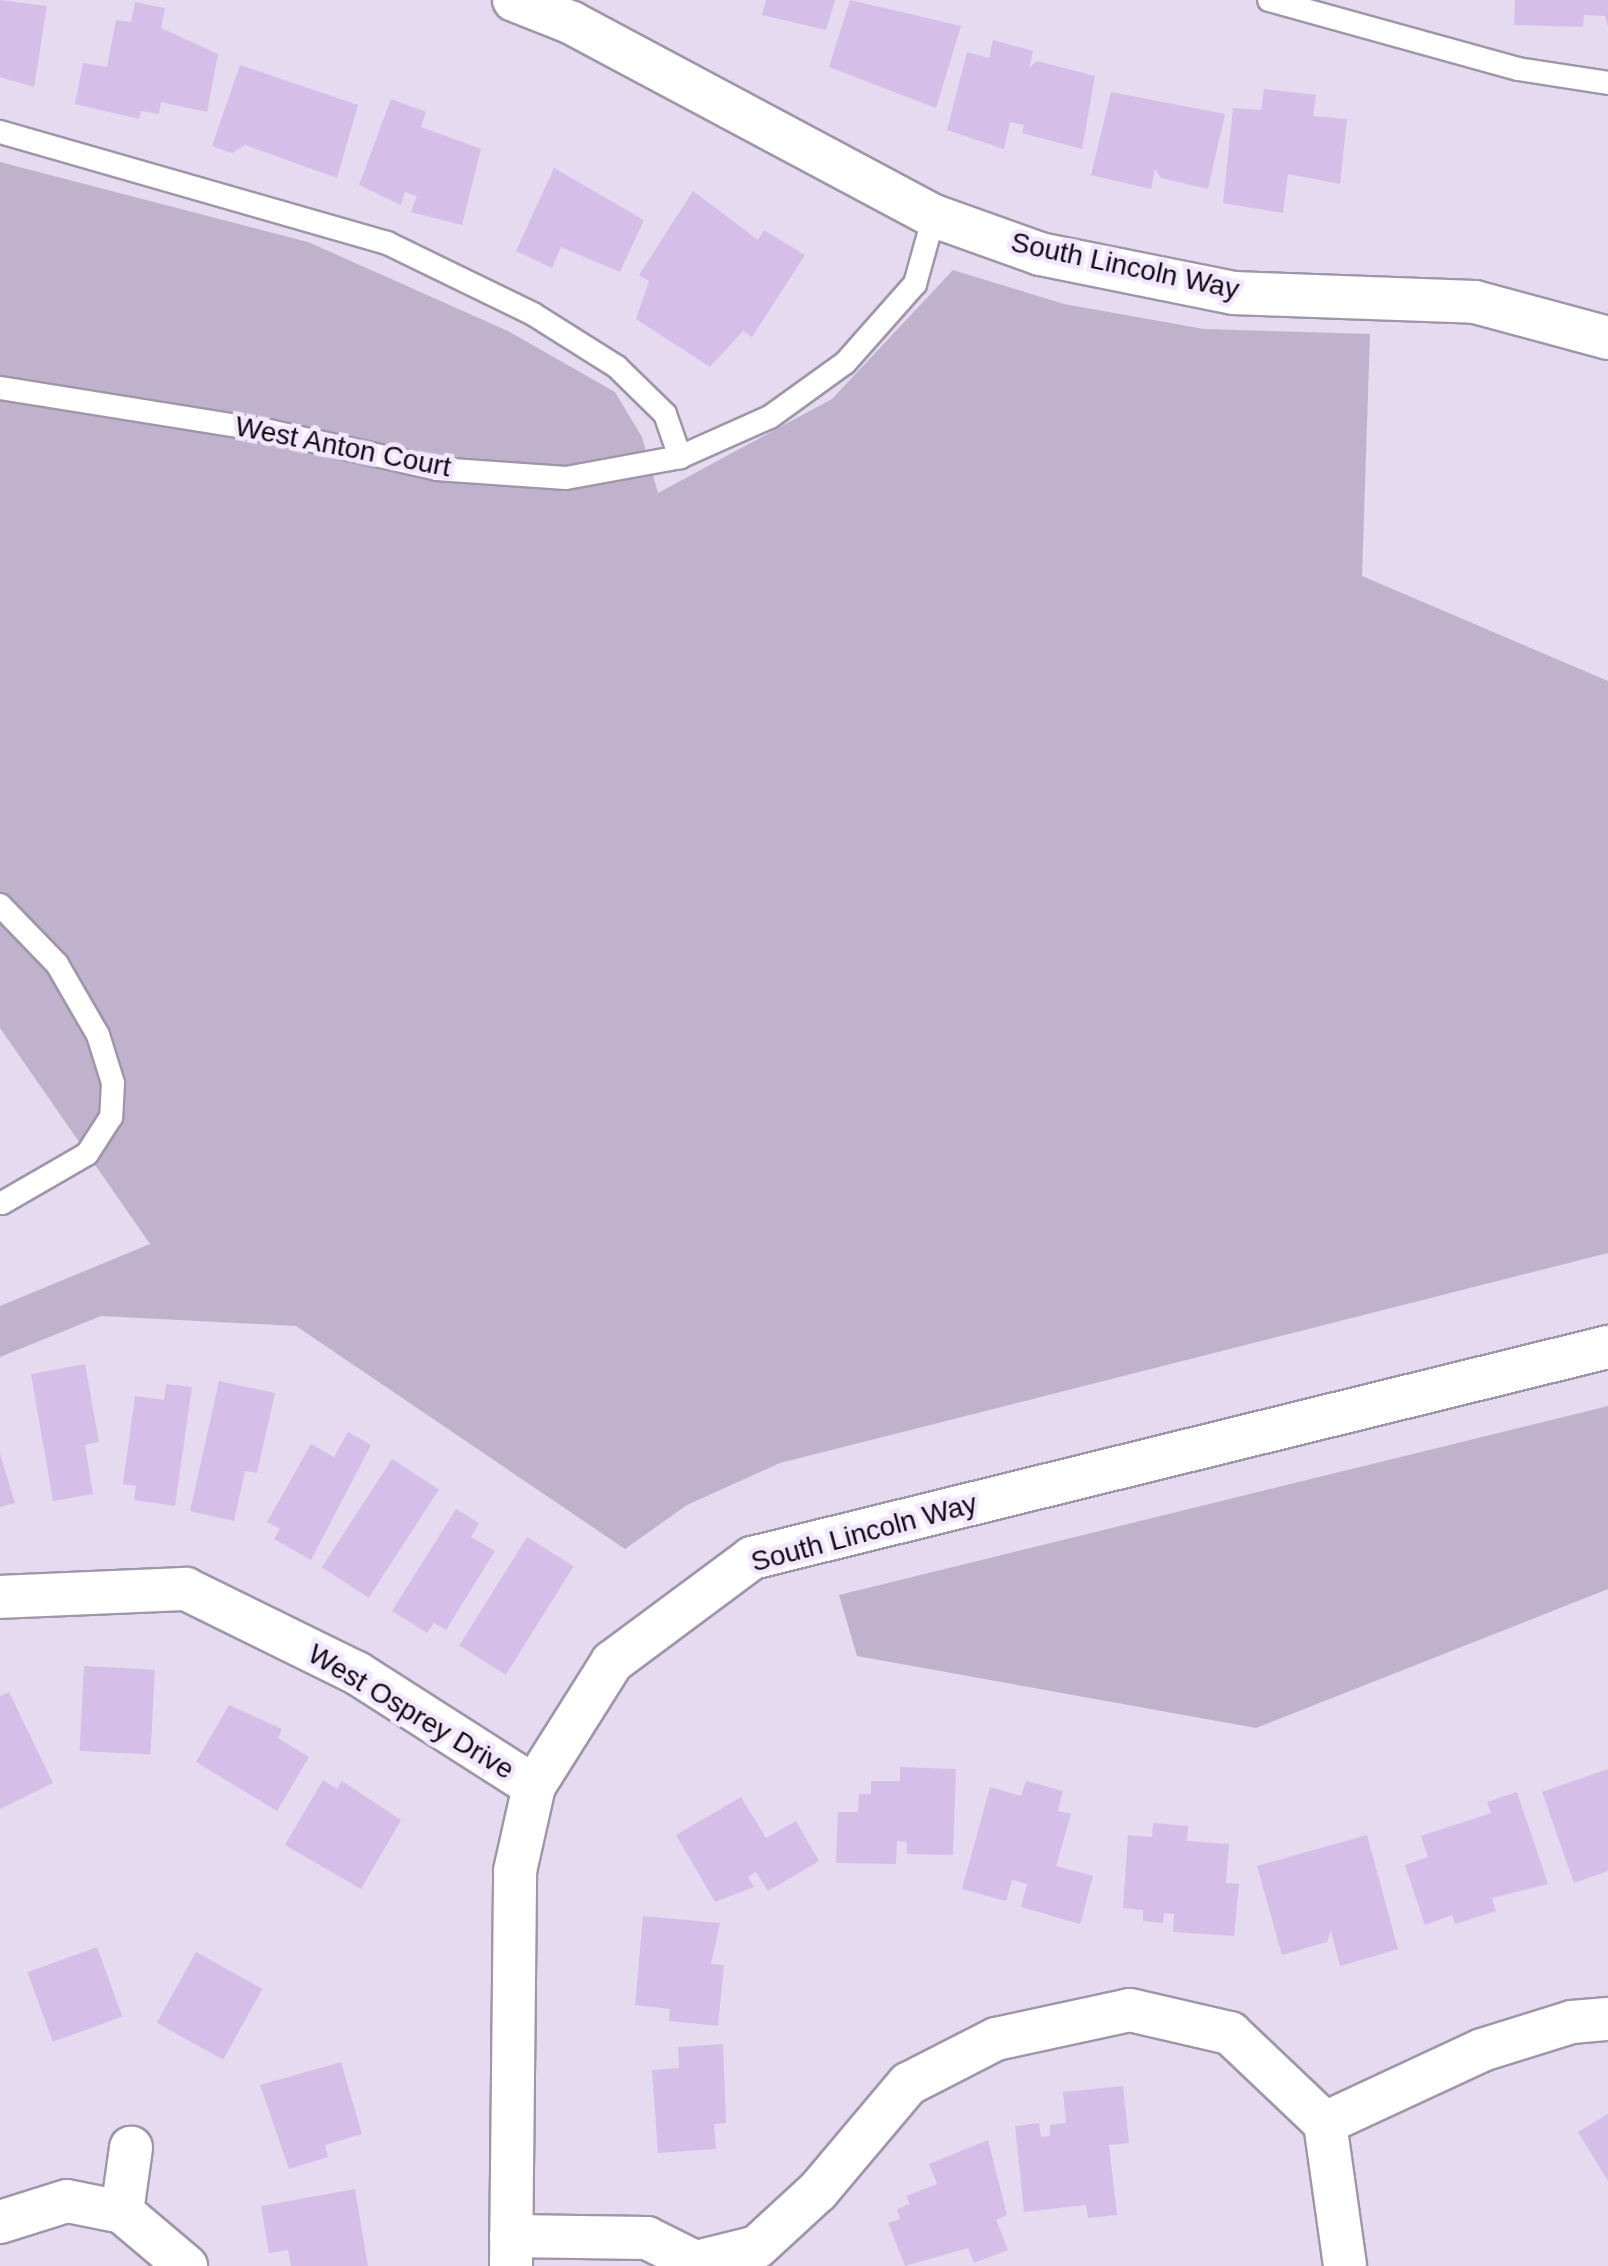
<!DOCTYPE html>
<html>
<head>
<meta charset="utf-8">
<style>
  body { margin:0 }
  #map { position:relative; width:1608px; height:2266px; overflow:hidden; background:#e5daef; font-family:Helvetica,sans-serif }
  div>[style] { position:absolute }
  .green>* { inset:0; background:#c0b2cc }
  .building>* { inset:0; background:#d5bfe8; transform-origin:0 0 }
  .roads { filter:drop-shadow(2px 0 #a096a9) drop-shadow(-2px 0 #a096a9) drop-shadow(0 2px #a096a9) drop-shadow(0 -2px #a096a9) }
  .service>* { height:22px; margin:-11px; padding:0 11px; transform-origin:11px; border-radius:11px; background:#fff }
  .minor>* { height:42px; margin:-21px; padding:0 21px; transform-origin:21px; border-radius:21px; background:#fff }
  span { translate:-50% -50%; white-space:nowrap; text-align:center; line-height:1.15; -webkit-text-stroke:9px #f2e7fd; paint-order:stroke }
  .street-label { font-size:28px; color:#0e0a11 }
</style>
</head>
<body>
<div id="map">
  <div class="green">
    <div style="clip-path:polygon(0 162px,308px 242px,508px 331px,615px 392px,642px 437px,658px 493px,832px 399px,953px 270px,1064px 304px,1204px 329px,1370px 334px,1362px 576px,1608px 681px,1608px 1253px,780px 1463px,687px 1505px,625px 1549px,296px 1326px,101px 1316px,0 1357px,0 1306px,150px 1244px,0 1028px)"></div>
    <div style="clip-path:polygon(1608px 1406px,1608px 1589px,1256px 1728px,857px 1656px,839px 1595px)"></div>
  </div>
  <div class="building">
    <div style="clip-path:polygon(0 0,47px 6px,34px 87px,0 77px)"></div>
    <div style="clip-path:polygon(766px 0,835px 0,826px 30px,762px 15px)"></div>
    <div style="clip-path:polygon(850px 0,961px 26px,936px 108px,829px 67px)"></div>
    <div style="clip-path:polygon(1515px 0,1608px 0,1608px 26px,1605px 16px,1584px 15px,1583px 27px,1514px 25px)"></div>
    <div style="clip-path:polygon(135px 2px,165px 8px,161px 28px,218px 54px,207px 112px,161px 102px,159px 114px,141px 111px,139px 119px,75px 104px,83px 63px,107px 67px,116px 20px,131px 22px)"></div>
    <div style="clip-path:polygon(993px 40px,1033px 51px,1029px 68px,1037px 61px,1095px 76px,1082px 149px,1022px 133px,1024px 125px,1010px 122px,1004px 149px,947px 130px,967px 52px,989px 58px)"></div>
    <div style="clip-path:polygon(240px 65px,358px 105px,337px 178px,245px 145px,232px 153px,212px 146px)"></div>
    <div style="clip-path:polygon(1264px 89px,1316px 95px,1313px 116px,1347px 119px,1340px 184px,1288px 174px,1283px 213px,1223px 203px,1233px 108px,1261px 110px)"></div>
    <div style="clip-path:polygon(1111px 92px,1225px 114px,1208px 189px,1161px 178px,1155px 169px,1151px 189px,1091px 175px)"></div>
    <div style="clip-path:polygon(391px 99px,426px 112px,421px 127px,481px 149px,462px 225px,411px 212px,417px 196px,405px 192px,401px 205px,359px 185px)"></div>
    <div style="clip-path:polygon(554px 168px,644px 220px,620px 272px,561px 247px,552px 268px,516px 251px)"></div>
    <div style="clip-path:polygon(693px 191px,758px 240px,764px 230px,805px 255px,752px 337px,743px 331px,710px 367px,636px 319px,649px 281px,639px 275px)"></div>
    <div style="clip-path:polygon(85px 1364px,99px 1442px,85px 1445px,93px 1494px,53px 1501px,31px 1374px)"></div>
    <div style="clip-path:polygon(219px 1381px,275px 1393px,257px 1473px,245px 1471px,234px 1521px,190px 1511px)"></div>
    <div style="clip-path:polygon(166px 1384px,192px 1387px,175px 1506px,134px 1500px,136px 1486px,123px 1484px,135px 1396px,164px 1400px)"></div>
    <div style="clip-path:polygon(348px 1432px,371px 1445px,311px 1560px,274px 1539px,280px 1529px,267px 1522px,311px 1444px,334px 1457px)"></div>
    <div style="clip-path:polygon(0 1454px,15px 1503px,0 1507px)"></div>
    <div style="left:392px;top:1459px;width:56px;height:129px;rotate:33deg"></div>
    <div style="clip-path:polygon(456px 1509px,479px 1523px,471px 1537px,495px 1551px,446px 1630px,434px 1623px,427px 1633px,392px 1611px)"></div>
    <div style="left:527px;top:1537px;width:55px;height:128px;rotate:32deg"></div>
    <div style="left:84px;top:1666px;width:71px;height:85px;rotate:3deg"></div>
    <div style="clip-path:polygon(9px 1692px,53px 1783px,0 1809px,0 1696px)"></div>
    <div style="clip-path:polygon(229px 1705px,282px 1729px,278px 1738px,309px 1757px,277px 1811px,196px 1762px)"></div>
    <div style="clip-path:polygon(900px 1767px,956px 1769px,953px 1855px,907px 1854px,907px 1842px,897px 1841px,896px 1864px,836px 1863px,838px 1812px,858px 1812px,859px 1794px,871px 1794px,871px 1781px,900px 1781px)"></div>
    <div style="clip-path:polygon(1608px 1769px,1608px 1871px,1574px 1883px,1542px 1792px)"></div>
    <div style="clip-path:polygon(323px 1780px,337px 1789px,342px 1781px,401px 1820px,361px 1889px,285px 1845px)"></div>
    <div style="clip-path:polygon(1026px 1781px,1063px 1791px,1058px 1811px,1071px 1814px,1056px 1866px,1093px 1876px,1080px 1924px,1021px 1907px,1027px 1884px,1012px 1880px,1006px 1901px,962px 1889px,990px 1787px,1021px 1796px)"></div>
    <div style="clip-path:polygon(1517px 1792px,1548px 1884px,1492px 1898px,1496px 1911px,1455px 1924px,1452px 1915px,1425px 1925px,1405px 1865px,1428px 1857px,1421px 1836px,1491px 1813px,1487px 1802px)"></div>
    <div style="clip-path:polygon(741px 1797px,766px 1838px,796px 1821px,819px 1861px,768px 1891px,756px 1872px,748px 1877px,754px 1887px,715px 1902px,676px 1835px)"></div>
    <div style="clip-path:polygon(1153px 1823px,1188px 1826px,1187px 1841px,1229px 1844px,1226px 1883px,1239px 1884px,1234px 1936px,1173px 1932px,1174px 1914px,1164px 1913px,1163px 1923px,1143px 1921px,1143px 1910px,1123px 1908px,1128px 1835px,1152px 1837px)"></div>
    <div style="clip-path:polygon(1367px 1835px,1398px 1949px,1340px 1966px,1331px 1931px,1327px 1942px,1282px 1955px,1257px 1866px)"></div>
    <div style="clip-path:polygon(643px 1916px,720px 1923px,711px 1964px,724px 1965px,718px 2026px,669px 2021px,670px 2009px,635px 2005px)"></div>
    <div style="left:97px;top:1947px;width:74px;height:74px;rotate:70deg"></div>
    <div style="left:196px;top:1952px;width:76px;height:81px;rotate:29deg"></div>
    <div style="clip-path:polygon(723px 2044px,726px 2123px,714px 2124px,716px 2149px,658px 2153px,652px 2070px,679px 2068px,678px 2047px)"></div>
    <div style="clip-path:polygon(341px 2062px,362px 2134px,325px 2145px,328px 2157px,289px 2169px,260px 2085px)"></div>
    <div style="clip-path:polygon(1123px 2086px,1129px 2143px,1109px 2145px,1117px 2215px,1088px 2218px,1086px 2205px,1024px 2212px,1015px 2126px,1039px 2123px,1041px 2137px,1050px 2136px,1050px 2125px,1066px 2123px,1063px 2092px)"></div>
    <div style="clip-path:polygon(1608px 2114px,1608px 2181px,1578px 2132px)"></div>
    <div style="clip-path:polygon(988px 2140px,1007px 2215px,996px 2220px,1008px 2250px,974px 2263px,968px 2248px,905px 2266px,888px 2223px,900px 2219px,897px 2209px,910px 2204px,906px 2196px,937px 2184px,929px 2164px)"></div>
    <div style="clip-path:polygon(355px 2189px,368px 2266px,291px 2266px,288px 2250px,269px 2253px,261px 2206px)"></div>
  </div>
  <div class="roads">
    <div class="service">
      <div style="left:1269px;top:0;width:258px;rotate:15.5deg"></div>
      <div style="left:1518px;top:69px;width:91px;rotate:8.8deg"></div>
      <div style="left:0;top:132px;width:403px;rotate:16deg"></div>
      <div style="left:387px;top:243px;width:162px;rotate:25.9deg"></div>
      <div style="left:533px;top:314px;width:99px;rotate:32.2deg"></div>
      <div style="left:617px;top:367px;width:67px;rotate:44.4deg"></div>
      <div style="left:665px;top:414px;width:46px;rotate:70.8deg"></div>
      <div style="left:0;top:388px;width:272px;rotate:9.1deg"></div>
      <div style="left:269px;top:431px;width:172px;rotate:12.7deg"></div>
      <div style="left:437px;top:469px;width:129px;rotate:4deg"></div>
      <div style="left:566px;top:478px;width:116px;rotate:-10.4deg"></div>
      <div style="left:680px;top:457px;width:98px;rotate:-24deg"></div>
      <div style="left:770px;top:417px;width:92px;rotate:-35.8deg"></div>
      <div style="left:845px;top:363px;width:106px;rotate:-48.5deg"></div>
      <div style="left:915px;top:284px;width:71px;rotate:-74.4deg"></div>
      <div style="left:0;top:905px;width:82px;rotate:46deg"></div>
      <div style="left:57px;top:964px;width:82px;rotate:60deg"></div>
      <div style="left:98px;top:1035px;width:50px;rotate:72.6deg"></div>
      <div style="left:113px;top:1083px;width:34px;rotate:93deg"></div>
      <div style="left:111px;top:1117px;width:44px;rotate:123deg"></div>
      <div style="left:87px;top:1154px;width:98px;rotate:150deg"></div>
    </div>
    <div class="minor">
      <div style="left:514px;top:0;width:62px;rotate:21.6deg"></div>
      <div style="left:572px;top:23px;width:410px;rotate:28.1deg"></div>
      <div style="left:934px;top:216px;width:113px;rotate:19.7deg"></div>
      <div style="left:1040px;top:254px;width:197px;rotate:11.4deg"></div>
      <div style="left:1233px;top:293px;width:242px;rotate:2.1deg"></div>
      <div style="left:1475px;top:302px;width:138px;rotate:15.1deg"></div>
      <div style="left:0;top:1597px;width:186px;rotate:-2.5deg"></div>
      <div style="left:186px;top:1589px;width:191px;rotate:26.2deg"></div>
      <div style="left:357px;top:1673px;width:210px;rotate:32.6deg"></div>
      <div style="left:1325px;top:2123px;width:173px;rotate:-24.9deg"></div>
      <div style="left:1482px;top:2050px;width:94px;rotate:-17.3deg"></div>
      <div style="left:1572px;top:2022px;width:36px;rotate:-5deg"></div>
      <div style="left:122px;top:2212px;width:65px;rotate:-82deg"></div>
      <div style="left:0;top:2222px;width:70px;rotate:-17.4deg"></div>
      <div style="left:67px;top:2201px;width:56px;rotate:11.3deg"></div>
      <div style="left:122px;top:2212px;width:84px;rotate:40.2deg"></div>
      <div style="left:511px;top:2236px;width:136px;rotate:0.8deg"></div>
      <div style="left:647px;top:2238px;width:47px;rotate:26.6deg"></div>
      <div style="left:511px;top:2266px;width:395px;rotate:-89.4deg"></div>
      <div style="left:515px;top:1871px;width:87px;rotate:-77.4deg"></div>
      <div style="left:534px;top:1786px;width:146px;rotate:-57.8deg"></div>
      <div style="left:612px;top:1662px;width:174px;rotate:-36.6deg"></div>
      <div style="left:752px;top:1558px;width:882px;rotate:-13.85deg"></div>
      <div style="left:681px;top:2266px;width:78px;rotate:-14deg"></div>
      <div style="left:757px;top:2247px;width:83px;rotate:-42.6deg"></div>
      <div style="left:818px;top:2191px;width:140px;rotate:-49.9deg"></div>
      <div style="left:908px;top:2084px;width:99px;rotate:-27.1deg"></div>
      <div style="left:996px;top:2039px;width:137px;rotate:-12.2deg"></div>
      <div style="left:1130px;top:2010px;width:103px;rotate:13deg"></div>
      <div style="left:1230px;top:2033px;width:131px;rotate:43.5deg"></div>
      <div style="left:1325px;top:2123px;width:144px;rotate:82deg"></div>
    </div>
  </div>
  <div class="street-label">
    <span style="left:1125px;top:266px;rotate:12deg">South Lincoln Way</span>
    <span style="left:343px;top:447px;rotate:11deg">West Anton Court</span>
    <span style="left:864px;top:1533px;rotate:-15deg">South Lincoln Way</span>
    <span style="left:411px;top:1712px;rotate:31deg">West Osprey Drive</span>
  </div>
</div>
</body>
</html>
